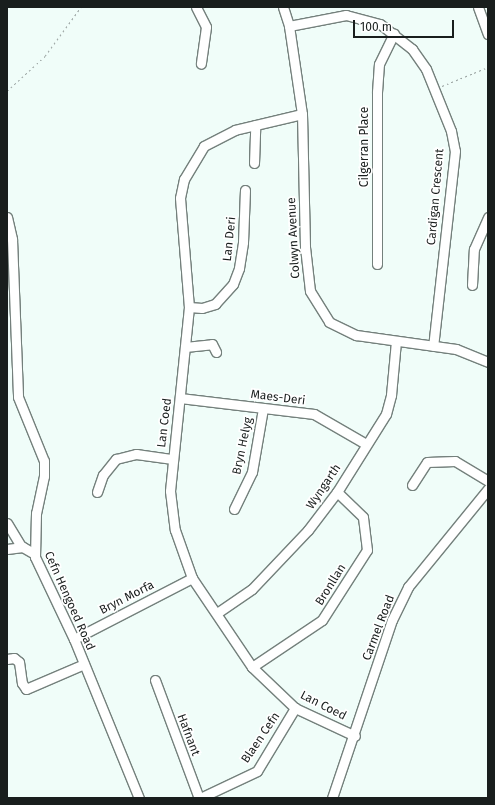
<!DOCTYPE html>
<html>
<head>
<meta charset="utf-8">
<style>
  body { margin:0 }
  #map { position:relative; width:495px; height:805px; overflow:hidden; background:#f0fdf9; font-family:"Fira Sans",sans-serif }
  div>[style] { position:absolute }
  .path>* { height:1px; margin-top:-0.5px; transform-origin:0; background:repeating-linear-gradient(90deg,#9aa3a1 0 2px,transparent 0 5px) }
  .roads { filter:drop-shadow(1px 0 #74807c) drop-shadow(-1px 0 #74807c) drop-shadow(0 1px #74807c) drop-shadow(0 -1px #74807c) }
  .minor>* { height:9px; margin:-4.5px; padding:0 4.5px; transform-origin:4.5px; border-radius:4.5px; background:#fff }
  span { translate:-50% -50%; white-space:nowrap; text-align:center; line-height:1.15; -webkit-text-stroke:3.5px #fff; paint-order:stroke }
  .street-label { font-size:12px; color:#191e1d }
  .frame { position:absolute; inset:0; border:8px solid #191e1d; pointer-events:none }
  .scale { position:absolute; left:353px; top:20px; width:101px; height:18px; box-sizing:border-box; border:2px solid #191e1d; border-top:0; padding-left:5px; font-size:12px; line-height:14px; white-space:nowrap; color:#191e1d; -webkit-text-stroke:3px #fff; paint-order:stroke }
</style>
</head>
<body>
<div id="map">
  <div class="path">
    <div style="left:442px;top:86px;width:50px;rotate:-22.4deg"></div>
    <div style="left:7px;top:91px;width:52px;rotate:-42.6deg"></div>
    <div style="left:45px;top:56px;width:61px;rotate:-53.7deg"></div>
  </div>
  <div class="roads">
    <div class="minor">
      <div style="left:196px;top:7px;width:22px;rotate:63deg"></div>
      <div style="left:206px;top:27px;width:37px;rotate:98deg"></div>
      <div style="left:283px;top:7px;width:20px;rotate:72deg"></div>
      <div style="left:289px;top:26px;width:89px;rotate:81.6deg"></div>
      <div style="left:302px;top:114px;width:133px;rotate:88.7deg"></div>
      <div style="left:305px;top:247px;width:44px;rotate:83.5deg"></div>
      <div style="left:310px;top:291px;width:36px;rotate:58deg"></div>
      <div style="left:329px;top:322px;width:30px;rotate:26deg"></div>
      <div style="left:356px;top:335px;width:101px;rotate:8deg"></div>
      <div style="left:456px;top:349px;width:35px;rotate:22deg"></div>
      <div style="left:478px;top:7px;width:29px;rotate:70deg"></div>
      <div style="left:289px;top:26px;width:58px;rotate:-10.9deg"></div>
      <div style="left:346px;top:15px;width:35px;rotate:15deg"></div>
      <div style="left:380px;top:24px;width:41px;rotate:38deg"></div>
      <div style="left:412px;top:49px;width:24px;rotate:55deg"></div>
      <div style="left:426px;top:69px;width:67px;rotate:68deg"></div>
      <div style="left:451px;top:131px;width:20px;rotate:79deg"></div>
      <div style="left:455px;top:151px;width:196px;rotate:96.4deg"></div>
      <div style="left:302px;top:114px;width:69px;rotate:166.6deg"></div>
      <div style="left:235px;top:130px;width:35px;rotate:153deg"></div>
      <div style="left:204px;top:146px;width:39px;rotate:121deg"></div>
      <div style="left:184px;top:179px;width:19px;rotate:102deg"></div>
      <div style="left:180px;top:198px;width:109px;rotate:85.3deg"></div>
      <div style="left:189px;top:307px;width:185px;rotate:95.9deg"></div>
      <div style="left:170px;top:491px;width:39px;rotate:83deg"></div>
      <div style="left:175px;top:530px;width:51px;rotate:70.5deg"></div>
      <div style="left:192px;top:578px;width:107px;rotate:56deg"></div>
      <div style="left:252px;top:667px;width:59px;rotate:43.6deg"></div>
      <div style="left:295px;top:708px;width:66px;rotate:25deg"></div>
      <div style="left:254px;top:163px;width:38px;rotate:-88deg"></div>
      <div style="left:7px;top:217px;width:23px;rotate:77deg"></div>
      <div style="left:12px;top:239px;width:158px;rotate:87.8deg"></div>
      <div style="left:18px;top:397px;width:69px;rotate:67.9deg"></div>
      <div style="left:44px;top:461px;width:15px;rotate:90deg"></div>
      <div style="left:44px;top:476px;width:38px;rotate:102deg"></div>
      <div style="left:36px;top:513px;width:44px;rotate:91.3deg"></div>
      <div style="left:35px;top:557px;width:91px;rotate:64.6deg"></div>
      <div style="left:74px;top:639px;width:172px;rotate:67.8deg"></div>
      <div style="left:377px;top:264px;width:172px;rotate:-90deg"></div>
      <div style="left:377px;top:92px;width:28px;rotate:-86deg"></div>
      <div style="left:379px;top:64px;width:34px;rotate:-64deg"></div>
      <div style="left:472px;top:285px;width:36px;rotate:-87deg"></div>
      <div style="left:474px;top:249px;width:35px;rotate:-66deg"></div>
      <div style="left:189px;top:307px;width:13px;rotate:4deg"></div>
      <div style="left:202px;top:308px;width:14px;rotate:-17deg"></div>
      <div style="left:215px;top:304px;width:27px;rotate:-48deg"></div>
      <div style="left:233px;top:284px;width:17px;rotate:-69deg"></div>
      <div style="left:239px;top:268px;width:26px;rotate:-81deg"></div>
      <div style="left:243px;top:242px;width:52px;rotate:-87.8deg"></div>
      <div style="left:185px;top:347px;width:27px;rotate:-6deg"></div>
      <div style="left:212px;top:344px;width:9px;rotate:63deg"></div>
      <div style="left:180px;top:398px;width:135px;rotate:6.8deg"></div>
      <div style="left:314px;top:414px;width:60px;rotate:30deg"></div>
      <div style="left:412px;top:485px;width:27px;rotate:-57deg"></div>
      <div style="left:427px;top:462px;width:28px;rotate:-2deg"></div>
      <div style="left:455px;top:461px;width:39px;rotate:31deg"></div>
      <div style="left:97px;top:492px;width:18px;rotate:-71deg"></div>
      <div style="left:103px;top:475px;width:21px;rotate:-51deg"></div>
      <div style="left:116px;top:459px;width:21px;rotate:-14deg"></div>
      <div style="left:136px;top:454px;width:37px;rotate:8deg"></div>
      <div style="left:234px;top:509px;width:41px;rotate:-64.1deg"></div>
      <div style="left:252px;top:472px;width:65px;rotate:-80.2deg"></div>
      <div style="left:7px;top:523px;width:27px;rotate:59deg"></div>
      <div style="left:21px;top:546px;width:16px;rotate:30deg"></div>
      <div style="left:7px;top:549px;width:16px;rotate:-7deg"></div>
      <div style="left:217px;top:613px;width:42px;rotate:-34.4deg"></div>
      <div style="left:252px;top:589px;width:81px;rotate:-46.5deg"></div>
      <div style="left:308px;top:530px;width:48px;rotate:-52.7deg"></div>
      <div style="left:337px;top:492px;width:92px;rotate:-57.9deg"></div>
      <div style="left:386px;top:414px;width:20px;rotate:-75deg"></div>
      <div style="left:391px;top:395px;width:54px;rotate:-84.7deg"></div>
      <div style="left:74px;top:639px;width:133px;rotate:-27.3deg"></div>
      <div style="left:7px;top:659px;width:7px;rotate:-8deg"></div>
      <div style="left:14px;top:658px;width:6px;rotate:39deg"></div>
      <div style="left:19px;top:662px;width:21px;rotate:82deg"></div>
      <div style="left:22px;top:683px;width:7px;rotate:56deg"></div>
      <div style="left:26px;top:689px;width:63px;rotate:-23.3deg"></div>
      <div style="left:252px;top:667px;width:84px;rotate:-33.9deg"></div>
      <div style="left:322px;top:620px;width:83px;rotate:-57.3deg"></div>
      <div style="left:367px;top:550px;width:33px;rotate:-97deg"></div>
      <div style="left:363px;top:517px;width:36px;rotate:-136deg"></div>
      <div style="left:155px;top:680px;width:126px;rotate:69.6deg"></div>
      <div style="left:200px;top:798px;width:63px;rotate:-25.3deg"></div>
      <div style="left:257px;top:771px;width:74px;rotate:-58.9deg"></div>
      <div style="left:332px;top:798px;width:188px;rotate:-71.4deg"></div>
      <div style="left:392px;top:620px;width:37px;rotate:-64deg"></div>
      <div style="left:408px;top:587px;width:127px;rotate:-50.8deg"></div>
    </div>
  </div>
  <div class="street-label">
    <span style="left:365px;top:147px;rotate:-90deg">Cilgerran Place</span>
    <span style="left:436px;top:197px;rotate:-85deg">Cardigan Crescent</span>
    <span style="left:294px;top:238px;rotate:-93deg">Colwyn Avenue</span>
    <span style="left:230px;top:239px;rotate:-84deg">Lan Deri</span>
    <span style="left:278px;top:398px;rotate:7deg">Maes-Deri</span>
    <span style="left:165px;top:423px;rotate:-83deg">Lan Coed</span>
    <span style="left:243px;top:446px;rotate:-78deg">Bryn Helyg</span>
    <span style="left:324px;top:487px;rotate:-56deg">Wyngarth</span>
    <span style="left:331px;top:585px;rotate:-58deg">Bronllan</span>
    <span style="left:127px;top:598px;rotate:-27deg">Bryn Morfa</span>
    <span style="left:69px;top:601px;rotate:66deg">Cefn Hengoed Road</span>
    <span style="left:379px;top:628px;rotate:-69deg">Carmel Road</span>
    <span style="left:323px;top:706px;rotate:27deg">Lan Coed</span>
    <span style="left:188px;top:735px;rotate:69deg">Hafnant</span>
    <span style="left:261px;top:738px;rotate:-56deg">Blaen Cefn</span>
  </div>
  <div class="frame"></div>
  <div class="scale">100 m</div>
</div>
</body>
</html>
